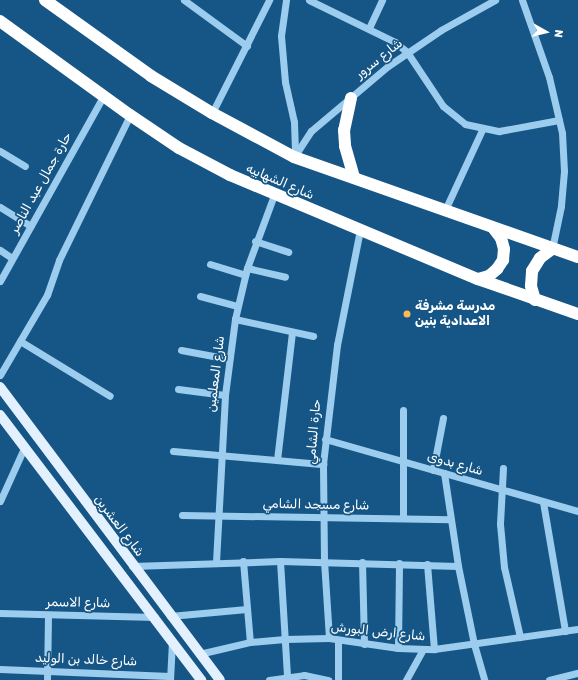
<!DOCTYPE html>
<html>
<head>
<meta charset="utf-8">
<style>
  body { margin:0 }
  #map { position:relative; width:578px; height:680px; overflow:hidden; background:#165686; font-family:Rubik,Vazirmatn,sans-serif }
  div>[style] { position:absolute }
  .minor>* { height:7px; margin:-3.5px; padding:0 3.5px; transform-origin:3.5px; border-radius:3.5px; background:#9cccee }
  .major>* { height:10px; margin:-5px; padding:0 5px; transform-origin:5px; border-radius:5px; background:#e3f1ff }
  .highway>* { height:12px; margin:-6px; padding:0 6px; transform-origin:6px; border-radius:6px; background:#fff }
  .dots>* { width:11px; height:11px; translate:-50% -50%; box-sizing:border-box; border:2px solid #165686; border-radius:50% }
  span { translate:-50% -50%; white-space:nowrap; text-align:center; line-height:1.15; -webkit-text-stroke:3.5px #165686; paint-order:stroke }
  .street-label { font-size:13px; color:#fff }
  .poi-label { font-size:13px; color:#fff; font-weight:700 }
  .left { translate:0 -50%; text-align:left }
  .north { position:absolute; left:526px; top:12px; width:40px; height:40px; -webkit-text-stroke:3px #165686; paint-order:stroke; rotate:98deg; font-size:11px; font-weight:700; line-height:16px; text-align:center; color:#fff }
  .north::after { content:''; display:block; margin:auto; width:14px; height:18px; background:#fff; clip-path:polygon(50% 0,100% 100%,50% 72%,0 100%) }
</style>
</head>
<body>
<div id="map">
  <div class="minor">
    <div style="left:184px;top:0;width:78px;rotate:36.1deg"></div>
    <div style="left:286px;top:0;width:36px;rotate:98deg"></div>
    <div style="left:281px;top:36px;width:46px;rotate:85deg"></div>
    <div style="left:285px;top:82px;width:41px;rotate:77.3deg"></div>
    <div style="left:294px;top:122px;width:33px;rotate:88deg"></div>
    <div style="left:309px;top:0;width:96px;rotate:26deg"></div>
    <div style="left:395px;top:42px;width:16px;rotate:40deg"></div>
    <div style="left:407px;top:52px;width:65px;rotate:56.3deg"></div>
    <div style="left:443px;top:106px;width:28px;rotate:39deg"></div>
    <div style="left:465px;top:124px;width:35px;rotate:12deg"></div>
    <div style="left:499px;top:131px;width:61px;rotate:-10.4deg"></div>
    <div style="left:522px;top:0;width:82px;rotate:70.7deg"></div>
    <div style="left:549px;top:77px;width:57px;rotate:76.9deg"></div>
    <div style="left:562px;top:133px;width:38px;rotate:87deg"></div>
    <div style="left:564px;top:171px;width:35px;rotate:95deg"></div>
    <div style="left:561px;top:206px;width:44px;rotate:101.8deg"></div>
    <div style="left:369px;top:28px;width:31px;rotate:-65deg"></div>
    <div style="left:212px;top:113px;width:127px;rotate:-63.2deg"></div>
    <div style="left:0;top:151px;width:29px;rotate:31deg"></div>
    <div style="left:294px;top:157px;width:31px;rotate:-57deg"></div>
    <div style="left:311px;top:131px;width:101px;rotate:-40.2deg"></div>
    <div style="left:388px;top:66px;width:64px;rotate:-34.2deg"></div>
    <div style="left:441px;top:30px;width:62px;rotate:-29.1deg"></div>
    <div style="left:0;top:207px;width:36px;rotate:32deg"></div>
    <div style="left:445px;top:210px;width:88px;rotate:-65.2deg"></div>
    <div style="left:255px;top:241px;width:35px;rotate:18deg"></div>
    <div style="left:0;top:250px;width:14px;rotate:34deg"></div>
    <div style="left:210px;top:264px;width:37px;rotate:17deg"></div>
    <div style="left:247px;top:268px;width:39px;rotate:13deg"></div>
    <div style="left:0;top:281px;width:211px;rotate:-60.8deg"></div>
    <div style="left:200px;top:296px;width:38px;rotate:15deg"></div>
    <div style="left:235px;top:319px;width:80px;rotate:12.3deg"></div>
    <div style="left:20px;top:341px;width:105px;rotate:31.4deg"></div>
    <div style="left:181px;top:350px;width:49px;rotate:10.6deg"></div>
    <div style="left:0;top:375px;width:93px;rotate:-59.6deg"></div>
    <div style="left:47px;top:295px;width:37px;rotate:-71deg"></div>
    <div style="left:59px;top:260px;width:161px;rotate:-63.9deg"></div>
    <div style="left:178px;top:389px;width:47px;rotate:7.3deg"></div>
    <div style="left:325px;top:439px;width:263px;rotate:15.9deg"></div>
    <div style="left:173px;top:451px;width:151px;rotate:5deg"></div>
    <div style="left:277px;top:460px;width:129px;rotate:-83.3deg"></div>
    <div style="left:503px;top:468px;width:56px;rotate:93.1deg"></div>
    <div style="left:500px;top:524px;width:43px;rotate:84.7deg"></div>
    <div style="left:504px;top:567px;width:72px;rotate:77.1deg"></div>
    <div style="left:433px;top:470px;width:53px;rotate:-79.1deg"></div>
    <div style="left:444px;top:473px;width:94px;rotate:81.4deg"></div>
    <div style="left:458px;top:566px;width:80px;rotate:78.4deg"></div>
    <div style="left:474px;top:644px;width:37px;rotate:74deg"></div>
    <div style="left:0;top:501px;width:60px;rotate:-65.6deg"></div>
    <div style="left:543px;top:502px;width:131px;rotate:80.3deg"></div>
    <div style="left:182px;top:515px;width:268px;rotate:0.9deg"></div>
    <div style="left:403px;top:518px;width:108px;rotate:-90deg"></div>
    <div style="left:243px;top:561px;width:81px;rotate:85.1deg"></div>
    <div style="left:280px;top:561px;width:115px;rotate:86.5deg"></div>
    <div style="left:216px;top:562px;width:167px;rotate:-86.9deg"></div>
    <div style="left:225px;top:395px;width:77px;rotate:-82.5deg"></div>
    <div style="left:235px;top:319px;width:52px;rotate:-76.8deg"></div>
    <div style="left:247px;top:268px;width:78px;rotate:-69.7deg"></div>
    <div style="left:362px;top:562px;width:82px;rotate:88.6deg"></div>
    <div style="left:427px;top:564px;width:85px;rotate:85.3deg"></div>
    <div style="left:132px;top:566px;width:148px;rotate:-1.9deg"></div>
    <div style="left:280px;top:561px;width:178px;rotate:1.6deg"></div>
    <div style="left:0;top:613px;width:155px;rotate:1.5deg"></div>
    <div style="left:170px;top:616px;width:77px;rotate:-5.2deg"></div>
    <div style="left:329px;top:638px;width:77px;rotate:-93.7deg"></div>
    <div style="left:324px;top:561px;width:97px;rotate:-90.6deg"></div>
    <div style="left:323px;top:464px;width:120px;rotate:-83.3deg"></div>
    <div style="left:337px;top:345px;width:117px;rotate:-78.7deg"></div>
    <div style="left:398px;top:648px;width:85px;rotate:-89.3deg"></div>
    <div style="left:199px;top:654px;width:52px;rotate:-13.2deg"></div>
    <div style="left:250px;top:642px;width:35px;rotate:-5deg"></div>
    <div style="left:285px;top:639px;width:44px;rotate:-1.3deg"></div>
    <div style="left:329px;top:638px;width:70px;rotate:8.2deg"></div>
    <div style="left:398px;top:648px;width:36px;rotate:2deg"></div>
    <div style="left:434px;top:649px;width:145px;rotate:-7.9deg"></div>
    <div style="left:0;top:669px;width:170px;rotate:2.4deg"></div>
    <div style="left:47px;top:680px;width:65px;rotate:-89.1deg"></div>
    <div style="left:170px;top:680px;width:39px;rotate:-87deg"></div>
    <div style="left:269px;top:680px;width:35px;rotate:-8deg"></div>
    <div style="left:304px;top:675px;width:25px;rotate:12deg"></div>
    <div style="left:338px;top:680px;width:40px;rotate:-90deg"></div>
    <div style="left:406px;top:680px;width:35px;rotate:-61deg"></div>
    <div style="left:549px;top:680px;width:30px;rotate:-14deg"></div>
  </div>
  <div class="major">
    <div style="left:0;top:387px;width:366px;rotate:53.1deg"></div>
    <div style="left:0;top:415px;width:333px;rotate:52.8deg"></div>
  </div>
  <div class="highway">
    <div style="left:45px;top:0;width:130px;rotate:35.6deg"></div>
    <div style="left:151px;top:76px;width:71px;rotate:31.2deg"></div>
    <div style="left:212px;top:113px;width:93px;rotate:28.2deg"></div>
    <div style="left:294px;top:157px;width:301px;rotate:19.4deg"></div>
    <div style="left:0;top:21px;width:160px;rotate:35.9deg"></div>
    <div style="left:130px;top:115px;width:59px;rotate:34deg"></div>
    <div style="left:179px;top:148px;width:58px;rotate:27.9deg"></div>
    <div style="left:230px;top:175px;width:269px;rotate:22.8deg"></div>
    <div style="left:478px;top:279px;width:106px;rotate:19.3deg"></div>
    <div style="left:351px;top:98px;width:33px;rotate:102deg"></div>
    <div style="left:344px;top:130px;width:16px;rotate:86deg"></div>
    <div style="left:345px;top:146px;width:33px;rotate:74deg"></div>
    <div style="left:478px;top:279px;width:11px;rotate:-15deg"></div>
    <div style="left:489px;top:276px;width:11px;rotate:-41deg"></div>
    <div style="left:497px;top:269px;width:11px;rotate:-56deg"></div>
    <div style="left:503px;top:260px;width:11px;rotate:-85deg"></div>
    <div style="left:504px;top:249px;width:11px;rotate:-105deg"></div>
    <div style="left:501px;top:238px;width:11px;rotate:-128deg"></div>
    <div style="left:535px;top:300px;width:15px;rotate:-106deg"></div>
    <div style="left:531px;top:286px;width:15px;rotate:-86deg"></div>
    <div style="left:532px;top:271px;width:15px;rotate:-58deg"></div>
    <div style="left:540px;top:258px;width:15px;rotate:-37deg"></div>
  </div>
  <div class="dots">
    <div style="left:407px;top:314px;background:#ffb959"></div>
  </div>
  <div class="street-label">
    <span style="left:379px;top:59px;rotate:-38deg">شارع سرور</span>
    <span style="left:280px;top:182px;rotate:23deg">شارع الشهابيه</span>
    <span style="left:41px;top:183px;rotate:-61deg">حارة جمال عبد الناصر</span>
    <span style="left:216px;top:374px;rotate:-83deg">شارع المعلمين</span>
    <span style="left:314px;top:432px;rotate:-85deg">حارة الشامي</span>
    <span style="left:455px;top:464px;rotate:16deg">شارع بدوى</span>
    <span style="left:316px;top:505px;rotate:1deg">شارع مسجد الشامي</span>
    <span style="left:119px;top:526px;rotate:53deg">شارع العشرين</span>
    <span style="left:78px;top:603px;rotate:1deg">شارع الاسمر</span>
    <span style="left:378px;top:632px;rotate:6deg">شارع ارض البورش</span>
    <span style="left:86px;top:660px;rotate:2deg">شارع خالد بن الوليد</span>
  </div>
  <div class="poi-label">
    <span class="left" style="left:415px;top:314px">مدرسة مشرفة<br>الاعدادية بنين</span>
  </div>
  <div class="north">N</div>
</div>
</body>
</html>
